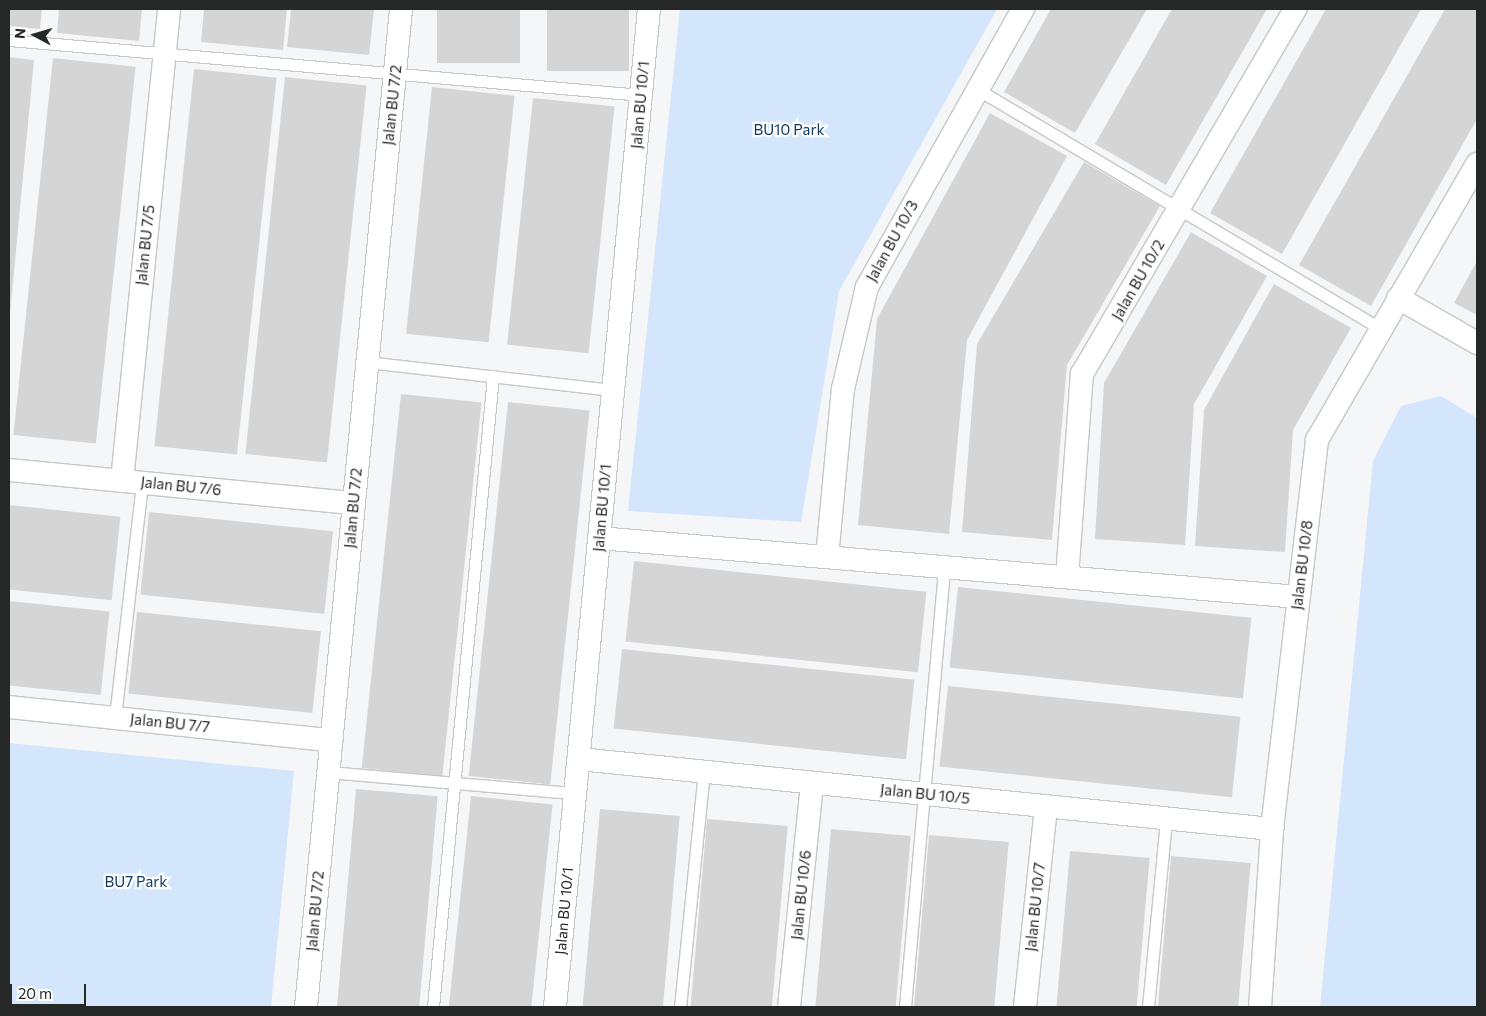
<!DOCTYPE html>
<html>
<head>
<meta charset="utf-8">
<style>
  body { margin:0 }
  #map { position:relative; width:1486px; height:1016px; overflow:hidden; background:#f5f6f7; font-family:Commissioner,sans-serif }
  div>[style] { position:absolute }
  .green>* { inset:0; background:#d3e6fc }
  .building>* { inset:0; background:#d6d5d6; transform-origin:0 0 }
  .roads { filter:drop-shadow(1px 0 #c6c7c8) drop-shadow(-1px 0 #c6c7c8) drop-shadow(0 1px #c6c7c8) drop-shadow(0 -1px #c6c7c8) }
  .lane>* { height:11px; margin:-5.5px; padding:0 5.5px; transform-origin:5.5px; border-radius:5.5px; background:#fff }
  .street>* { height:22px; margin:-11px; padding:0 11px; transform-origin:11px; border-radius:11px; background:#fff }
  span { translate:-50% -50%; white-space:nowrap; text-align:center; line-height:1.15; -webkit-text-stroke:4.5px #fff; paint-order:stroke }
  .street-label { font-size:15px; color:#262727 }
  .park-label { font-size:15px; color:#103963 }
  .frame { position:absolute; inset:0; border:10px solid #262727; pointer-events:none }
  .north { position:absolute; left:10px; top:10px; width:50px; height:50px; -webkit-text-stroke:4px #fff; paint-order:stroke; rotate:276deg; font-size:14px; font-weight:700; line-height:20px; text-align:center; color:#262727 }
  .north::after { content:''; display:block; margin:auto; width:18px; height:22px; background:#262727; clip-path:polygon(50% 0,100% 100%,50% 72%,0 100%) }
  .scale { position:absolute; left:10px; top:984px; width:76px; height:22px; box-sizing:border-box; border:2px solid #262727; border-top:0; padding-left:6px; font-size:15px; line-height:18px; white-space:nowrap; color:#262727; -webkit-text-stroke:4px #fff; paint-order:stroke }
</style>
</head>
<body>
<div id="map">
  <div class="green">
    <div style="clip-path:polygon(680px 9px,997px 9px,839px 291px,801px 522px,628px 511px)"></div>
    <div style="clip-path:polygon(1441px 396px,1477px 418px,1477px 1007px,1320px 1007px,1373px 461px,1401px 406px)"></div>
    <div style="clip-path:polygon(9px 743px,294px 771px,271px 1007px,9px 1007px)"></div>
  </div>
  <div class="building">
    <div style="clip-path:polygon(9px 9px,42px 9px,40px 29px,9px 26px)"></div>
    <div style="clip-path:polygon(59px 9px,142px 9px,139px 41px,57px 33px)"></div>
    <div style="clip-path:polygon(204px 9px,287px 9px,283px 50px,201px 42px)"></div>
    <div style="clip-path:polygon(291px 9px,374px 9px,369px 55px,287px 47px)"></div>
    <div style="left:437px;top:9px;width:83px;height:54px"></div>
    <div style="left:547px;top:9px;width:82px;height:62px"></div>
    <div style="clip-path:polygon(1051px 9px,1147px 9px,1075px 133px,1004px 92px)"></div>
    <div style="clip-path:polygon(1172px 9px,1267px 9px,1166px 185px,1095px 144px)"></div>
    <div style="clip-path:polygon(1326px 9px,1421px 9px,1282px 254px,1210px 213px)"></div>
    <div style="clip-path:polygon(1445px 9px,1477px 9px,1477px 119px,1371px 306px,1299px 265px)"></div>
    <div style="clip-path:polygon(9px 57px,34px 60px,10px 315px,9px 315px)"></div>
    <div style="left:53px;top:58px;width:83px;height:379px;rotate:6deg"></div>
    <div style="left:194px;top:69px;width:83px;height:379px;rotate:6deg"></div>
    <div style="left:285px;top:77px;width:82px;height:379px;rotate:6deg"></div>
    <div style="left:432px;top:87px;width:83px;height:248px;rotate:6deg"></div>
    <div style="left:533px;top:98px;width:82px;height:248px;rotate:6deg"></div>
    <div style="clip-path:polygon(990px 113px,1067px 156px,967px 340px,949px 534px,858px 525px,877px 319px)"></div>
    <div style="clip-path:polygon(1084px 162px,1160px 206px,1067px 365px,1052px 540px,962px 532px,977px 344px)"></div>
    <div style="clip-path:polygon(1191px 232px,1267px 276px,1194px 404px,1185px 545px,1095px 539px,1104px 383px)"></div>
    <div style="clip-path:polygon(1477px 261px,1477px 315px,1454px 303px)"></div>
    <div style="clip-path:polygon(1274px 284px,1351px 328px,1293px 430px,1285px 552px,1195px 546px,1204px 410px)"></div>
    <div style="left:401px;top:394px;width:81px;height:376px;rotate:6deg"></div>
    <div style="left:508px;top:402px;width:82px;height:376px;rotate:6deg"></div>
    <div style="left:9px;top:505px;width:112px;height:84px;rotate:6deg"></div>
    <div style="left:149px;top:512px;width:185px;height:83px;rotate:6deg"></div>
    <div style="left:634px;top:561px;width:294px;height:81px;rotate:6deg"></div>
    <div style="left:958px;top:587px;width:295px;height:81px;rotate:6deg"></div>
    <div style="left:9px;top:601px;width:101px;height:84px;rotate:6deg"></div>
    <div style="left:137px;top:612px;width:185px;height:82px;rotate:6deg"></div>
    <div style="left:622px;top:649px;width:294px;height:80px;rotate:6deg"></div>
    <div style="left:948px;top:686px;width:294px;height:81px;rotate:6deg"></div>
    <div style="left:356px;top:789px;width:82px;height:219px;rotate:5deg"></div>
    <div style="left:471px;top:796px;width:82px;height:212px;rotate:6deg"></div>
    <div style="left:600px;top:809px;width:80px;height:199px;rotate:5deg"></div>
    <div style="left:707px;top:819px;width:81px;height:189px;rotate:5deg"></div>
    <div style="left:831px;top:829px;width:80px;height:179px;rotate:5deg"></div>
    <div style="left:929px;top:835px;width:80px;height:173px;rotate:5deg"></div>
    <div style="left:1070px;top:851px;width:80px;height:157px;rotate:5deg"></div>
    <div style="left:1171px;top:856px;width:80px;height:152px;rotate:5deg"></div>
  </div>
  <div class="roads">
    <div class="lane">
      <div style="left:9px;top:40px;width:634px;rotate:4.97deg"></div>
      <div style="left:977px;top:89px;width:470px;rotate:30.7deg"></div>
      <div style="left:367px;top:362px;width:248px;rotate:6.5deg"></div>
      <div style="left:115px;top:717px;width:236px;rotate:-83.4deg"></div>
      <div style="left:328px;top:772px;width:248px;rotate:4.9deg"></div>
      <div style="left:433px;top:1007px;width:634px;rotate:-84.57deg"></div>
      <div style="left:680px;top:1007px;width:236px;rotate:-84.2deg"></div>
      <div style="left:905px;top:1007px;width:442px;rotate:-84.9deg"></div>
      <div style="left:1148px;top:1007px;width:189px;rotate:-84.5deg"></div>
    </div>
    <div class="street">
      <div style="left:1398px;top:298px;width:91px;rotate:29.7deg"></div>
      <div style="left:9px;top:470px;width:346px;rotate:5.5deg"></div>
      <div style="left:122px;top:481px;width:474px;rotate:-84.3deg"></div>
      <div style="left:599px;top:538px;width:701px;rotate:4.82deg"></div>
      <div style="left:827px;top:557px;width:169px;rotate:-84.6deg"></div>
      <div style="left:843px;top:389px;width:105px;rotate:-76.8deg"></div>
      <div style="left:867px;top:287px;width:319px;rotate:-60.7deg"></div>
      <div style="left:1067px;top:577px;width:204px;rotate:-85.8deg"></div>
      <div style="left:1082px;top:374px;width:423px;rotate:-59.7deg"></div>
      <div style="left:9px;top:707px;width:324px;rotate:5.9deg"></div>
      <div style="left:579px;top:759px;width:697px;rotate:5.77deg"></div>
      <div style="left:306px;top:1007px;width:1003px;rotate:-84.56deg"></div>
      <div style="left:555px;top:1007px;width:1002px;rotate:-84.62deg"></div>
      <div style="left:789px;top:1007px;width:225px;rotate:-84.1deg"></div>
      <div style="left:1025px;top:1007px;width:202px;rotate:-84deg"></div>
      <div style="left:1260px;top:1007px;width:178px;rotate:-86.1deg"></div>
      <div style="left:1272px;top:829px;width:392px;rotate:-83.4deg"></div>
      <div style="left:1317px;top:440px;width:319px;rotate:-59.9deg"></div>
    </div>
  </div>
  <div class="street-label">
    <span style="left:392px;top:105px;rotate:-84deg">Jalan BU 7/2</span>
    <span style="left:640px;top:105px;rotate:-85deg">Jalan BU 10/1</span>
    <span style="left:892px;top:241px;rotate:-61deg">Jalan BU 10/3</span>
    <span style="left:145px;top:245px;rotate:-84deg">Jalan BU 7/5</span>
    <span style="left:1138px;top:280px;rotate:-60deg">Jalan BU 10/2</span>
    <span style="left:181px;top:486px;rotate:6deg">Jalan BU 7/6</span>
    <span style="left:353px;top:508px;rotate:-85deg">Jalan BU 7/2</span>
    <span style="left:602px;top:508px;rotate:-85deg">Jalan BU 10/1</span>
    <span style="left:1302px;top:565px;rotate:-83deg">Jalan BU 10/8</span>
    <span style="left:170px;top:723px;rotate:6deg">Jalan BU 7/7</span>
    <span style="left:925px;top:794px;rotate:6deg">Jalan BU 10/5</span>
    <span style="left:801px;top:895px;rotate:-84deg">Jalan BU 10/6</span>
    <span style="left:1035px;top:907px;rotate:-84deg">Jalan BU 10/7</span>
    <span style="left:315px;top:911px;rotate:-85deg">Jalan BU 7/2</span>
    <span style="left:564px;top:911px;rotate:-85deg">Jalan BU 10/1</span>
  </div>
  <div class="park-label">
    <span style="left:789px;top:130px">BU10 Park</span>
    <span style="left:136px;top:882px">BU7 Park</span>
  </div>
  <div class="frame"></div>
  <div class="north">N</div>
  <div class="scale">20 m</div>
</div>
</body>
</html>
